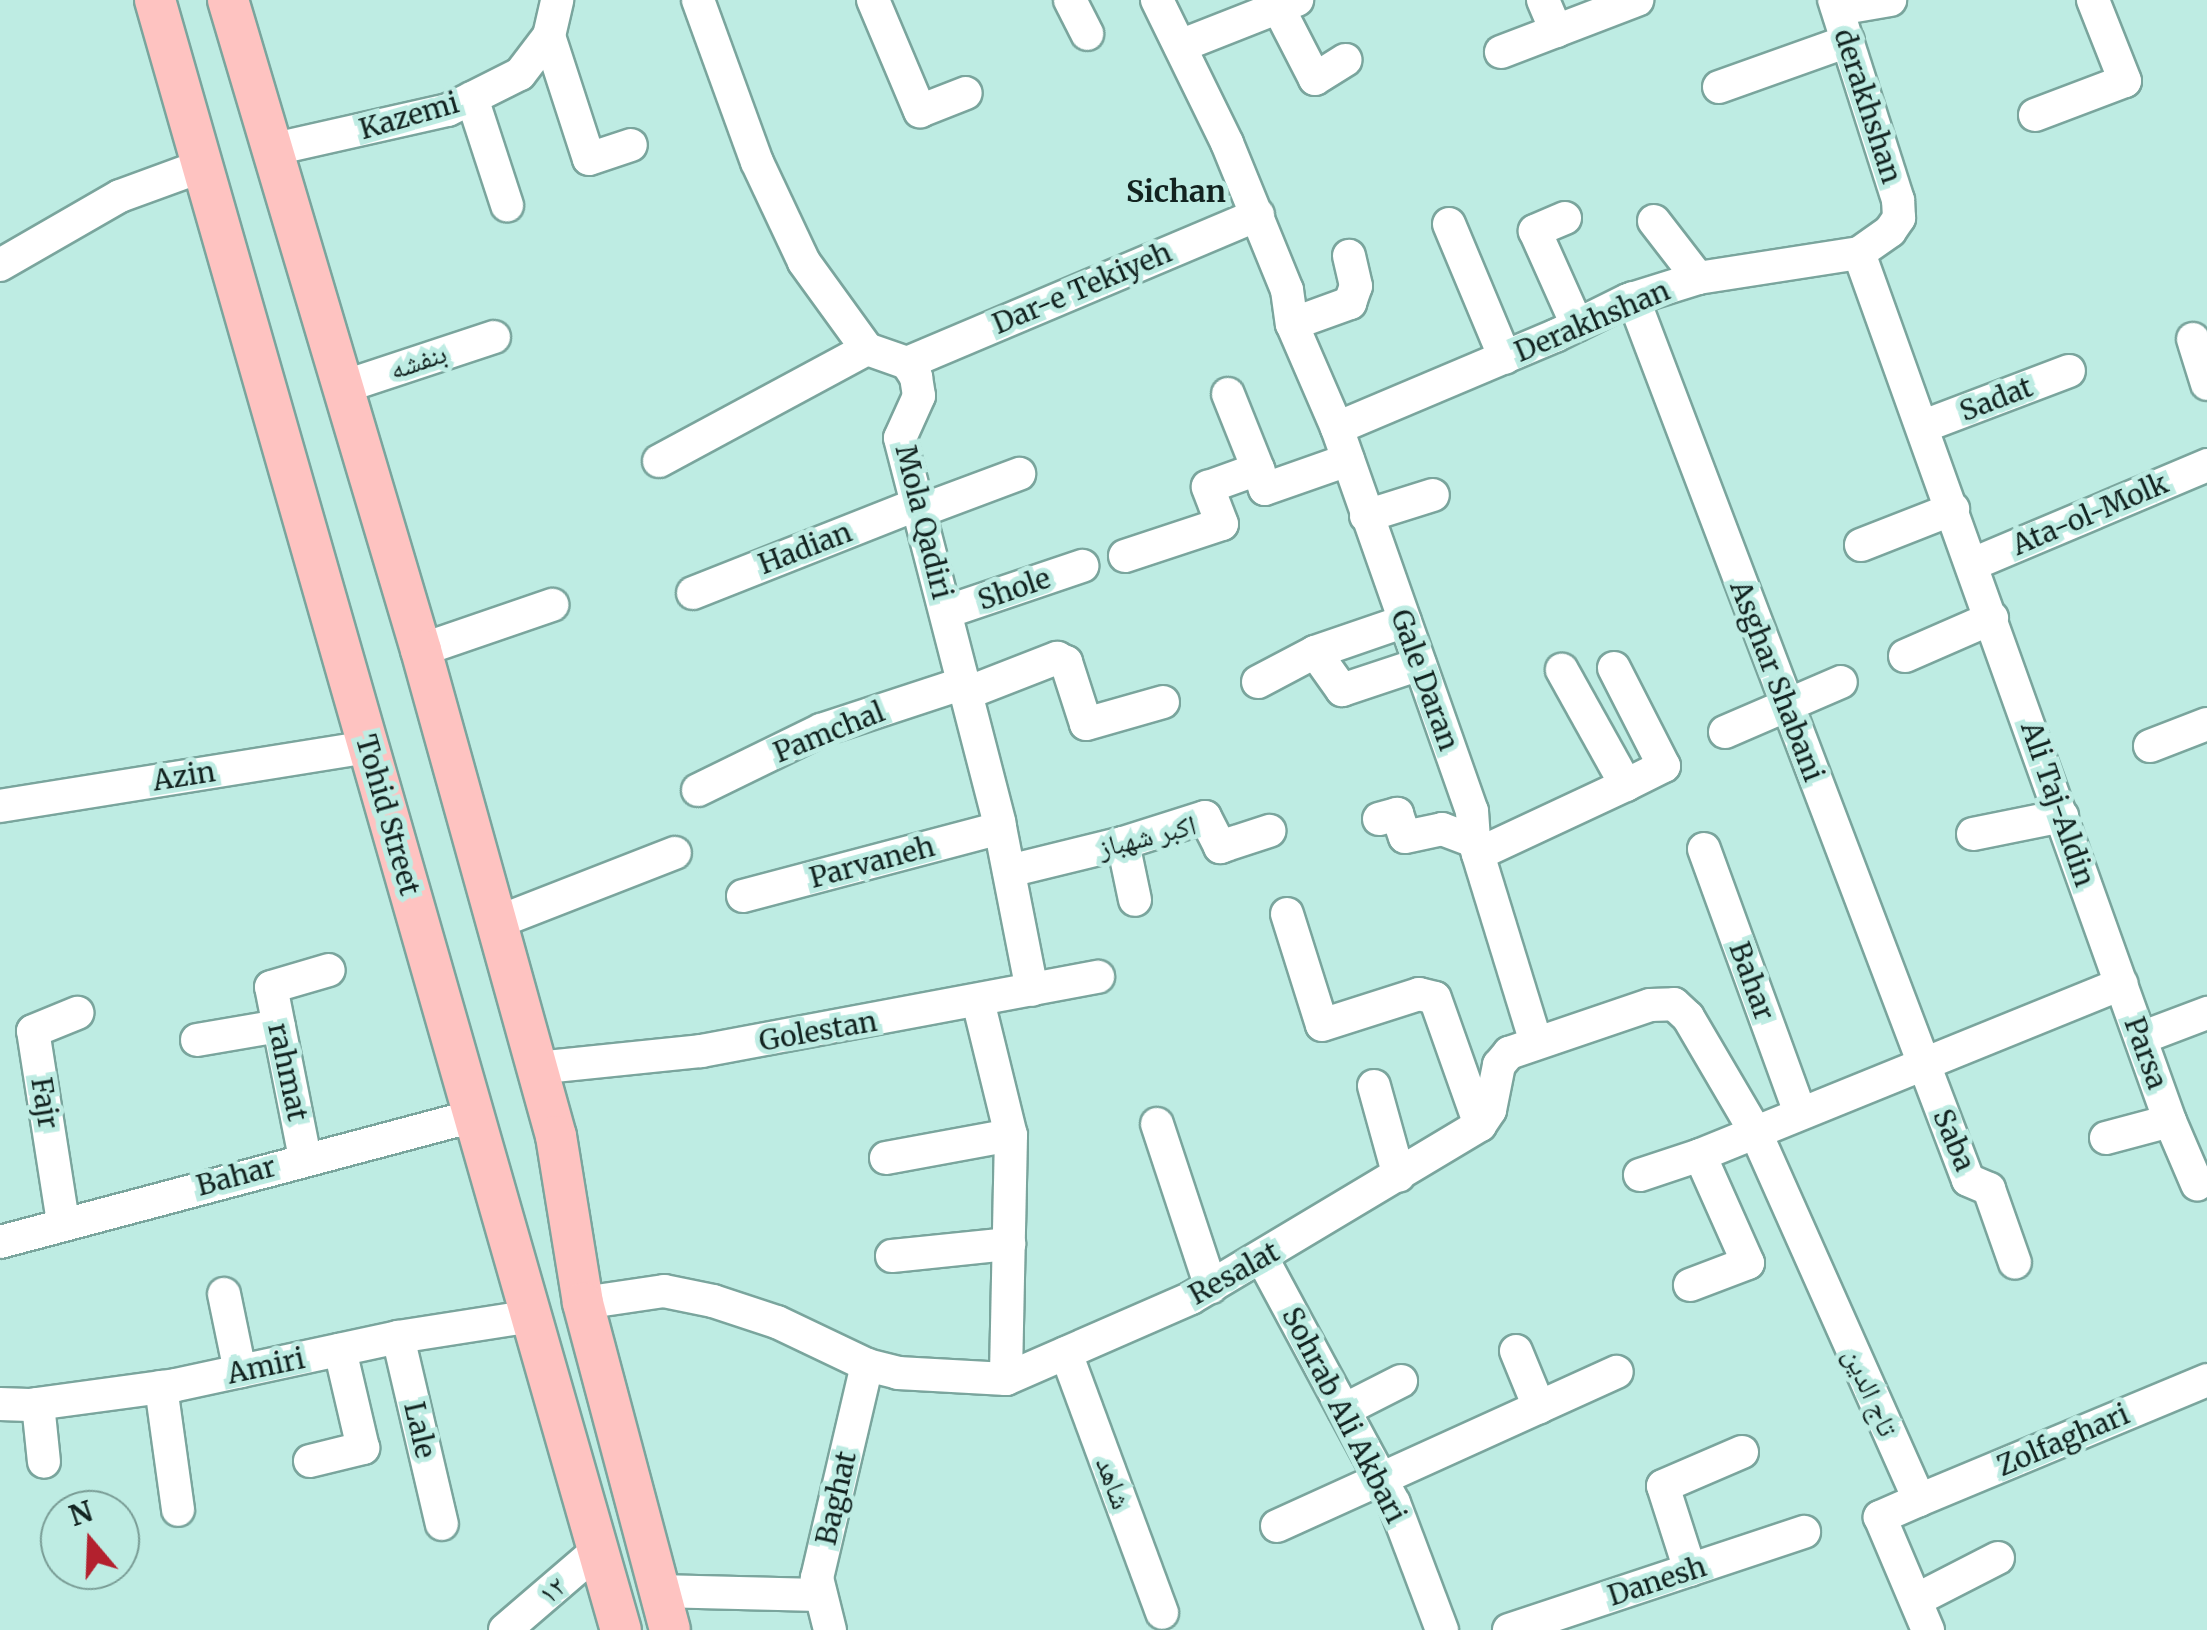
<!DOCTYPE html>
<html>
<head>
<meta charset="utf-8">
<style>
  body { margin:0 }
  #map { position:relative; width:2207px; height:1630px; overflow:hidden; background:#beece3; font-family:Merriweather,"Noto Naskh Arabic",serif }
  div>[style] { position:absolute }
  .roads { filter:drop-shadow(2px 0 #7aa59d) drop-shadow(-2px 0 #7aa59d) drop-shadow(0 2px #7aa59d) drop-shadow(0 -2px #7aa59d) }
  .minor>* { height:32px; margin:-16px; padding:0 16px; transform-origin:16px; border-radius:16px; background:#fff }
  .major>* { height:40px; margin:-20px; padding:0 20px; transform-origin:20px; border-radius:20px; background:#fec3c1 }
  span { translate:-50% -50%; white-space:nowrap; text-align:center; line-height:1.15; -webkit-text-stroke:10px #beece3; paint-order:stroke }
  .street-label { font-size:28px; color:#122320 }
  .neighbourhood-label { font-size:30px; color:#122320; font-weight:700 }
  .north { position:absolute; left:40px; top:1490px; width:100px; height:100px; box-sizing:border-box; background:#beece3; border:2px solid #799c95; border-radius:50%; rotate:341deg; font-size:28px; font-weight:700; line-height:40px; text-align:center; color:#122320 }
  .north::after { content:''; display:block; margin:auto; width:35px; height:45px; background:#b3212e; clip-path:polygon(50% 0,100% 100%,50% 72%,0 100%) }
</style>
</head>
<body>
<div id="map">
  <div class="roads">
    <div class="minor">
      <div style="left:698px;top:0;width:172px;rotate:70deg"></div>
      <div style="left:757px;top:162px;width:110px;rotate:64.8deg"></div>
      <div style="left:804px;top:262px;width:107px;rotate:54.1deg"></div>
      <div style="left:867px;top:349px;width:42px;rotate:19.3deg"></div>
      <div style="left:907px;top:363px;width:17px;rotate:57deg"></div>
      <div style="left:916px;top:377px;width:19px;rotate:81deg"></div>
      <div style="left:919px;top:396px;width:46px;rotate:114.3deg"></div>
      <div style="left:900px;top:438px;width:397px;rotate:75.5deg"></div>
      <div style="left:999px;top:822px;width:171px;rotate:78.9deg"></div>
      <div style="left:873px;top:0;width:121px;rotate:67.1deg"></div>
      <div style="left:920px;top:111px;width:49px;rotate:-21.4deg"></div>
      <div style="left:1070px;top:0;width:38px;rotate:63deg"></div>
      <div style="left:1157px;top:0;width:159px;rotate:63.9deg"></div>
      <div style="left:1227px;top:143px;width:159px;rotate:67.8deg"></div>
      <div style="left:1287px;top:290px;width:34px;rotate:82deg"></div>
      <div style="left:1292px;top:324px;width:113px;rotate:66.6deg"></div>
      <div style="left:1337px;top:428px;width:406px;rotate:70.6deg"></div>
      <div style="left:1472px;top:811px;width:30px;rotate:86deg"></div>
      <div style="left:1474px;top:841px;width:211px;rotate:72.9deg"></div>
      <div style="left:1543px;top:0;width:34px;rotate:67deg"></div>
      <div style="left:1278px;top:7px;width:81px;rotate:62.8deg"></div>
      <div style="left:1315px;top:79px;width:36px;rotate:-32deg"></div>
      <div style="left:1838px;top:9px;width:53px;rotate:-9.8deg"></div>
      <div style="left:549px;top:36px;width:129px;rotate:72deg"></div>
      <div style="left:589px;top:159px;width:44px;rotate:-18.4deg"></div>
      <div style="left:1180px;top:46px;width:126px;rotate:-21.5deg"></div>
      <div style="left:1501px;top:52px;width:146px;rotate:-20.9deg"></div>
      <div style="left:1719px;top:87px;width:137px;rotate:-19.6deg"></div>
      <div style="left:472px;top:98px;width:113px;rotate:71.9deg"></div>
      <div style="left:2035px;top:115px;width:96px;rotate:-20.7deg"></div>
      <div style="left:2125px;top:81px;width:87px;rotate:-111.6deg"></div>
      <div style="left:270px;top:150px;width:182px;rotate:-12.7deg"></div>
      <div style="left:448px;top:110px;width:80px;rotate:-26.6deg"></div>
      <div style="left:520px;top:74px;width:48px;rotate:-52.7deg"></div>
      <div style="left:549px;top:36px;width:37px;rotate:-77deg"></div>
      <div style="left:1565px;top:218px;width:33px;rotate:157deg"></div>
      <div style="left:1535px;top:231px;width:103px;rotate:65.9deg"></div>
      <div style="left:1654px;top:221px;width:72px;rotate:52.3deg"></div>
      <div style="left:1449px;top:224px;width:145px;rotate:67.3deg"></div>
      <div style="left:1859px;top:253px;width:922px;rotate:70.29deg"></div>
      <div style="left:2170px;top:1121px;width:69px;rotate:66.8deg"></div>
      <div style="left:0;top:265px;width:138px;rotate:-29.9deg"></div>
      <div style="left:120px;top:196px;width:87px;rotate:-20.1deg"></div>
      <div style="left:1633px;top:298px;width:943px;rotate:69.2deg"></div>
      <div style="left:1968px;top:1180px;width:23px;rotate:23deg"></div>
      <div style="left:1989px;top:1189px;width:78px;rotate:70.6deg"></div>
      <div style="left:1292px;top:324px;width:62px;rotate:-19.9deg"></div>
      <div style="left:1350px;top:303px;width:18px;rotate:-71deg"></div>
      <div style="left:1356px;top:286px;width:31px;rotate:-103deg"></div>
      <div style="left:2193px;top:339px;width:47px;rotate:72.7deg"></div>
      <div style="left:907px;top:363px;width:381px;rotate:-22.9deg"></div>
      <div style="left:343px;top:387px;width:159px;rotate:-18.3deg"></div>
      <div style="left:1228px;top:394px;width:81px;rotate:68.2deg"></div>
      <div style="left:1924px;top:426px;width:155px;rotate:-20.8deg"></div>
      <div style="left:1337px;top:428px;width:237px;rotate:-22.9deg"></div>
      <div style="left:1555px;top:336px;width:81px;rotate:-26.3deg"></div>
      <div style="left:1628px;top:300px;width:73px;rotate:-17.4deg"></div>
      <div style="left:1698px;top:278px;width:163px;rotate:-8.8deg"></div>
      <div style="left:1859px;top:253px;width:38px;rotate:-35deg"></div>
      <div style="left:1890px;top:231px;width:16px;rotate:-55deg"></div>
      <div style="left:1899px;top:218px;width:18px;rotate:-93deg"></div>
      <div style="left:1898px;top:200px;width:210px;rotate:-107.7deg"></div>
      <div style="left:659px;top:461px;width:236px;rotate:-28.3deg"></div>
      <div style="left:920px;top:511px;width:106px;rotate:-20.5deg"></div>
      <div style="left:1366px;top:516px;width:70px;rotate:-17.4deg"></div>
      <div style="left:1861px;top:545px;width:99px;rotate:-21.4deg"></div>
      <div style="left:1125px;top:556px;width:102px;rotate:-18.3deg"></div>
      <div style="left:1222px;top:524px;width:40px;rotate:-111deg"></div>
      <div style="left:1208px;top:487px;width:53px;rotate:-19.8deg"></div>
      <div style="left:1258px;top:469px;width:21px;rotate:71deg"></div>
      <div style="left:1265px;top:489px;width:88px;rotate:-19.3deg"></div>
      <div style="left:1973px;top:564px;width:254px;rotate:-22.9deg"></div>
      <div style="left:693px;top:593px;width:242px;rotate:-21.6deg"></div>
      <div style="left:946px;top:612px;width:144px;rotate:-18.7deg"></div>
      <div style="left:421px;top:650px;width:139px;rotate:-19deg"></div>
      <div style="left:1315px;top:652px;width:95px;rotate:-19deg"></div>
      <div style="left:1905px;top:656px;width:95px;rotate:-23.6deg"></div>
      <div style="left:1614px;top:668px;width:110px;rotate:63deg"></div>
      <div style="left:1664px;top:766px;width:42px;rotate:153.4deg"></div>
      <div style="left:1258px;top:682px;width:64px;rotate:-27.8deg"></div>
      <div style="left:1315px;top:652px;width:47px;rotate:54.6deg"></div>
      <div style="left:1342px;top:690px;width:82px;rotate:-18.4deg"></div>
      <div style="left:967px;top:693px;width:97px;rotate:-21.3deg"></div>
      <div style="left:1057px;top:658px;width:10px;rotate:24deg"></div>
      <div style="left:1066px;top:662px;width:65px;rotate:72.1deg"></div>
      <div style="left:1086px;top:724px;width:80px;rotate:-15.9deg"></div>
      <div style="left:1725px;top:732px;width:126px;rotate:-23.3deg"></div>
      <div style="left:2150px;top:746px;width:61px;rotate:-21.1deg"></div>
      <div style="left:698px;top:790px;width:137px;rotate:-26deg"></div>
      <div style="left:821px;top:730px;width:151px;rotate:-18.2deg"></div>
      <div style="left:0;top:806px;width:374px;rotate:-9.1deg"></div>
      <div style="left:1379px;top:819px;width:19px;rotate:-16deg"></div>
      <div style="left:1397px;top:814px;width:24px;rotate:71deg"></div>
      <div style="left:1405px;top:837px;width:38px;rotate:-12deg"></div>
      <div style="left:1442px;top:829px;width:34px;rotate:21deg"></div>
      <div style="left:1973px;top:834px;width:91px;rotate:-11.4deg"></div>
      <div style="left:1123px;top:843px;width:58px;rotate:78.1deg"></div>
      <div style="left:1704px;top:849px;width:281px;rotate:70deg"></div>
      <div style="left:1478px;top:854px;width:163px;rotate:-25deg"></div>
      <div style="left:1626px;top:785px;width:132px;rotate:-119.1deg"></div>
      <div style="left:1009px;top:871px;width:117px;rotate:-13.8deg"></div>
      <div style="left:1123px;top:843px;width:86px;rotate:-17.6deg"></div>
      <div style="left:1205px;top:817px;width:34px;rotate:63deg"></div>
      <div style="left:1220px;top:847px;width:52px;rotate:-18.1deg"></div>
      <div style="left:743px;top:896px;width:266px;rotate:-14.8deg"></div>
      <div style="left:1287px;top:914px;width:116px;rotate:72.5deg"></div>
      <div style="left:1322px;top:1025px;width:102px;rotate:-17.7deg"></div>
      <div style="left:1419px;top:994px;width:16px;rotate:14deg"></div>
      <div style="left:1435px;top:998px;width:135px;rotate:70.5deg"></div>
      <div style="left:495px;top:923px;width:193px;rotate:-21.3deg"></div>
      <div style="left:978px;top:1001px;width:138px;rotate:76.2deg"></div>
      <div style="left:1011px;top:1135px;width:244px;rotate:91.2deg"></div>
      <div style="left:2141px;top:1038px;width:71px;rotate:-20.7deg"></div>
      <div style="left:197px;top:1040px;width:83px;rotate:-9.7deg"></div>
      <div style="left:536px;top:1068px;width:166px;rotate:-5.9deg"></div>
      <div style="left:701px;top:1051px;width:404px;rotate:-10.6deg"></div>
      <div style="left:1374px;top:1086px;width:93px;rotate:74.5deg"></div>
      <div style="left:1157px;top:1124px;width:172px;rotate:71.7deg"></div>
      <div style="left:2106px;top:1138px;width:66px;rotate:-14.9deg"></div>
      <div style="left:305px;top:1158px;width:174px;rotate:-101.2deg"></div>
      <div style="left:271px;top:987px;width:60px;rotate:-16.3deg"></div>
      <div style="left:886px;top:1158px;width:127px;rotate:-10.4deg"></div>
      <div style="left:1640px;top:1175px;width:63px;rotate:-18.4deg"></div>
      <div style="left:63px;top:1222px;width:193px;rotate:-98.9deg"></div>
      <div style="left:33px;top:1031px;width:48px;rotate:-22.2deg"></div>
      <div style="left:0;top:1242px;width:490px;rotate:-14.9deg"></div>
      <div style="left:892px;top:1256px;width:118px;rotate:-5.9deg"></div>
      <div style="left:1262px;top:1258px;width:278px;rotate:61.7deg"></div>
      <div style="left:1394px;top:1503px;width:136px;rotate:69.3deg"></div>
      <div style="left:1690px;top:1285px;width:62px;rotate:-20.8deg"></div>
      <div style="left:1748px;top:1263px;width:118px;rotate:-114deg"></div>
      <div style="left:1700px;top:1155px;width:455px;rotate:-22.1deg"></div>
      <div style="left:224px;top:1294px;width:79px;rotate:78.3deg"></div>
      <div style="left:583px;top:1303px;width:82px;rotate:-8.4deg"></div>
      <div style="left:664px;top:1291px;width:50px;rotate:11.5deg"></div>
      <div style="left:713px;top:1301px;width:67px;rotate:18.2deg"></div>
      <div style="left:777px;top:1322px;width:100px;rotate:25.5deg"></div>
      <div style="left:867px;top:1365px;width:32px;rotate:14deg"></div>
      <div style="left:898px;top:1373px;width:108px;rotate:3.2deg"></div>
      <div style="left:1006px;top:1379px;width:202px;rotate:-23.6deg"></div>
      <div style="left:1191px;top:1298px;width:337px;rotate:-30.9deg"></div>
      <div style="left:1480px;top:1125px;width:18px;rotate:-56deg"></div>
      <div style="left:1490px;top:1110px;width:46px;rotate:-78.7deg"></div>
      <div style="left:1499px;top:1065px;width:16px;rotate:-50deg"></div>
      <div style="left:1509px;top:1053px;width:149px;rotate:-18.8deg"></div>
      <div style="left:1650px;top:1005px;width:24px;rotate:-2deg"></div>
      <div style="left:1674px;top:1004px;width:19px;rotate:43deg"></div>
      <div style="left:1688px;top:1017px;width:132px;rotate:59.6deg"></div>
      <div style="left:1755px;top:1131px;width:404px;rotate:66deg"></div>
      <div style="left:1919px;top:1500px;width:43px;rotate:156.4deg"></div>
      <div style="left:1880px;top:1517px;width:123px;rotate:67deg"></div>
      <div style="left:398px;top:1337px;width:192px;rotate:76.8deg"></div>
      <div style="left:1516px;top:1351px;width:61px;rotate:67.7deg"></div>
      <div style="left:1066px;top:1353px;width:277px;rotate:69.7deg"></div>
      <div style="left:161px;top:1387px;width:124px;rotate:82.1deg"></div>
      <div style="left:0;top:1404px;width:29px;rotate:2deg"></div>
      <div style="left:29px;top:1405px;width:148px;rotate:-7.7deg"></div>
      <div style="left:176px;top:1385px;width:227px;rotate:-12.2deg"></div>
      <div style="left:398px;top:1337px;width:136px;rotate:-8.9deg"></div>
      <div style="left:38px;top:1404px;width:58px;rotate:84.1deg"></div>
      <div style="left:1344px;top:1410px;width:64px;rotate:-27deg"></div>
      <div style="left:310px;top:1461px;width:55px;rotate:-13.8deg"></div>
      <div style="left:363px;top:1448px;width:101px;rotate:-103.2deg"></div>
      <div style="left:1919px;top:1500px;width:312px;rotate:-22.6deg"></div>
      <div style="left:1277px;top:1526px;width:373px;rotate:-24.4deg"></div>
      <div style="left:1690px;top:1570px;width:88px;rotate:-107.8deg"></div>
      <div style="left:1663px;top:1486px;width:86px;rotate:-23.3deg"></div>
      <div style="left:658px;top:1591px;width:161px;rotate:1.4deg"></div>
      <div style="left:1916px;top:1600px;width:92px;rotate:-27.1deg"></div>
      <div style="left:505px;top:1630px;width:123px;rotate:-40.7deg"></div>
      <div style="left:830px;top:1630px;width:54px;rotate:-104deg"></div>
      <div style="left:817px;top:1578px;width:219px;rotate:-76.8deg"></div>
      <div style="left:1509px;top:1630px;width:311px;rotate:-18.4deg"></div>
    </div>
    <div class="major">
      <div style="left:155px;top:0;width:1695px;rotate:74.05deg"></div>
      <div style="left:228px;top:0;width:678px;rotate:73.46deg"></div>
      <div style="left:421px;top:650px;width:504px;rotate:74.48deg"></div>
      <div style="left:556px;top:1136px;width:169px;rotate:80.8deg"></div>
      <div style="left:583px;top:1303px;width:338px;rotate:75.1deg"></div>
    </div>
  </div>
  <div class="street-label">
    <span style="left:1868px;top:106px;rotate:72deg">derakhshan</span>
    <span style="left:409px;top:116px;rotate:-16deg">Kazemi</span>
    <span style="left:1082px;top:288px;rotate:-23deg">Dar-e Tekiyeh</span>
    <span style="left:1592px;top:321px;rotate:-23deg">Derakhshan</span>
    <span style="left:418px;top:361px;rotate:-19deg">بنفشه</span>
    <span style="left:1996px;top:399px;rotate:-21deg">Sadat</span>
    <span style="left:2090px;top:514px;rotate:-23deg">Ata-ol-Molk</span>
    <span style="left:924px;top:522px;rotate:76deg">Mola Qadiri</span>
    <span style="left:805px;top:548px;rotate:-21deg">Hadian</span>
    <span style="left:1014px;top:589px;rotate:-19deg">Shole</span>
    <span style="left:1425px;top:680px;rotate:70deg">Gale Daran</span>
    <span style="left:1777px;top:681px;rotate:69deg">Asghar Shabani</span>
    <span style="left:829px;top:732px;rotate:-22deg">Pamchal</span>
    <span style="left:184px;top:776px;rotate:-9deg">Azin</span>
    <span style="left:2058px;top:804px;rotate:71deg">Ali Taj-Aldin</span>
    <span style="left:388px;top:815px;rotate:74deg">Tohid Street</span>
    <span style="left:1147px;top:836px;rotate:-14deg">اکبر شهباز</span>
    <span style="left:872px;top:862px;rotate:-15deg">Parvaneh</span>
    <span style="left:1752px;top:981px;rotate:70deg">Bahar</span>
    <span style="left:818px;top:1031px;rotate:-10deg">Golestan</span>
    <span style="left:2146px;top:1053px;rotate:70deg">Parsa</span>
    <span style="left:288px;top:1072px;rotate:78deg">rahmat</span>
    <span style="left:45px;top:1103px;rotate:81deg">Fajr</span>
    <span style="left:1954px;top:1140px;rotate:67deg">Saba</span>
    <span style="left:236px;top:1176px;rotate:-15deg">Bahar</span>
    <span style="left:1234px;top:1273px;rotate:-29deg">Resalat</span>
    <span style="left:266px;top:1366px;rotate:-12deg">Amiri</span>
    <span style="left:1871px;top:1392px;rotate:66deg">تاج الدین</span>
    <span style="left:1344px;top:1415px;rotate:63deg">Sohrab Ali Akbari</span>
    <span style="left:420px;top:1430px;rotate:77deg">Lale</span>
    <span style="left:2063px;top:1440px;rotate:-23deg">Zolfaghari</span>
    <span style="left:1114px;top:1483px;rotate:70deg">شاهد</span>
    <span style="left:836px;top:1498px;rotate:-77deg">Baghat</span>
    <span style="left:1657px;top:1581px;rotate:-18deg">Danesh</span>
    <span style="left:552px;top:1590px;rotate:-41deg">۱۲</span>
  </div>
  <div class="neighbourhood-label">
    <span style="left:1176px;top:191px">Sichan</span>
  </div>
  <div class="north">N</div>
</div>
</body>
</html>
